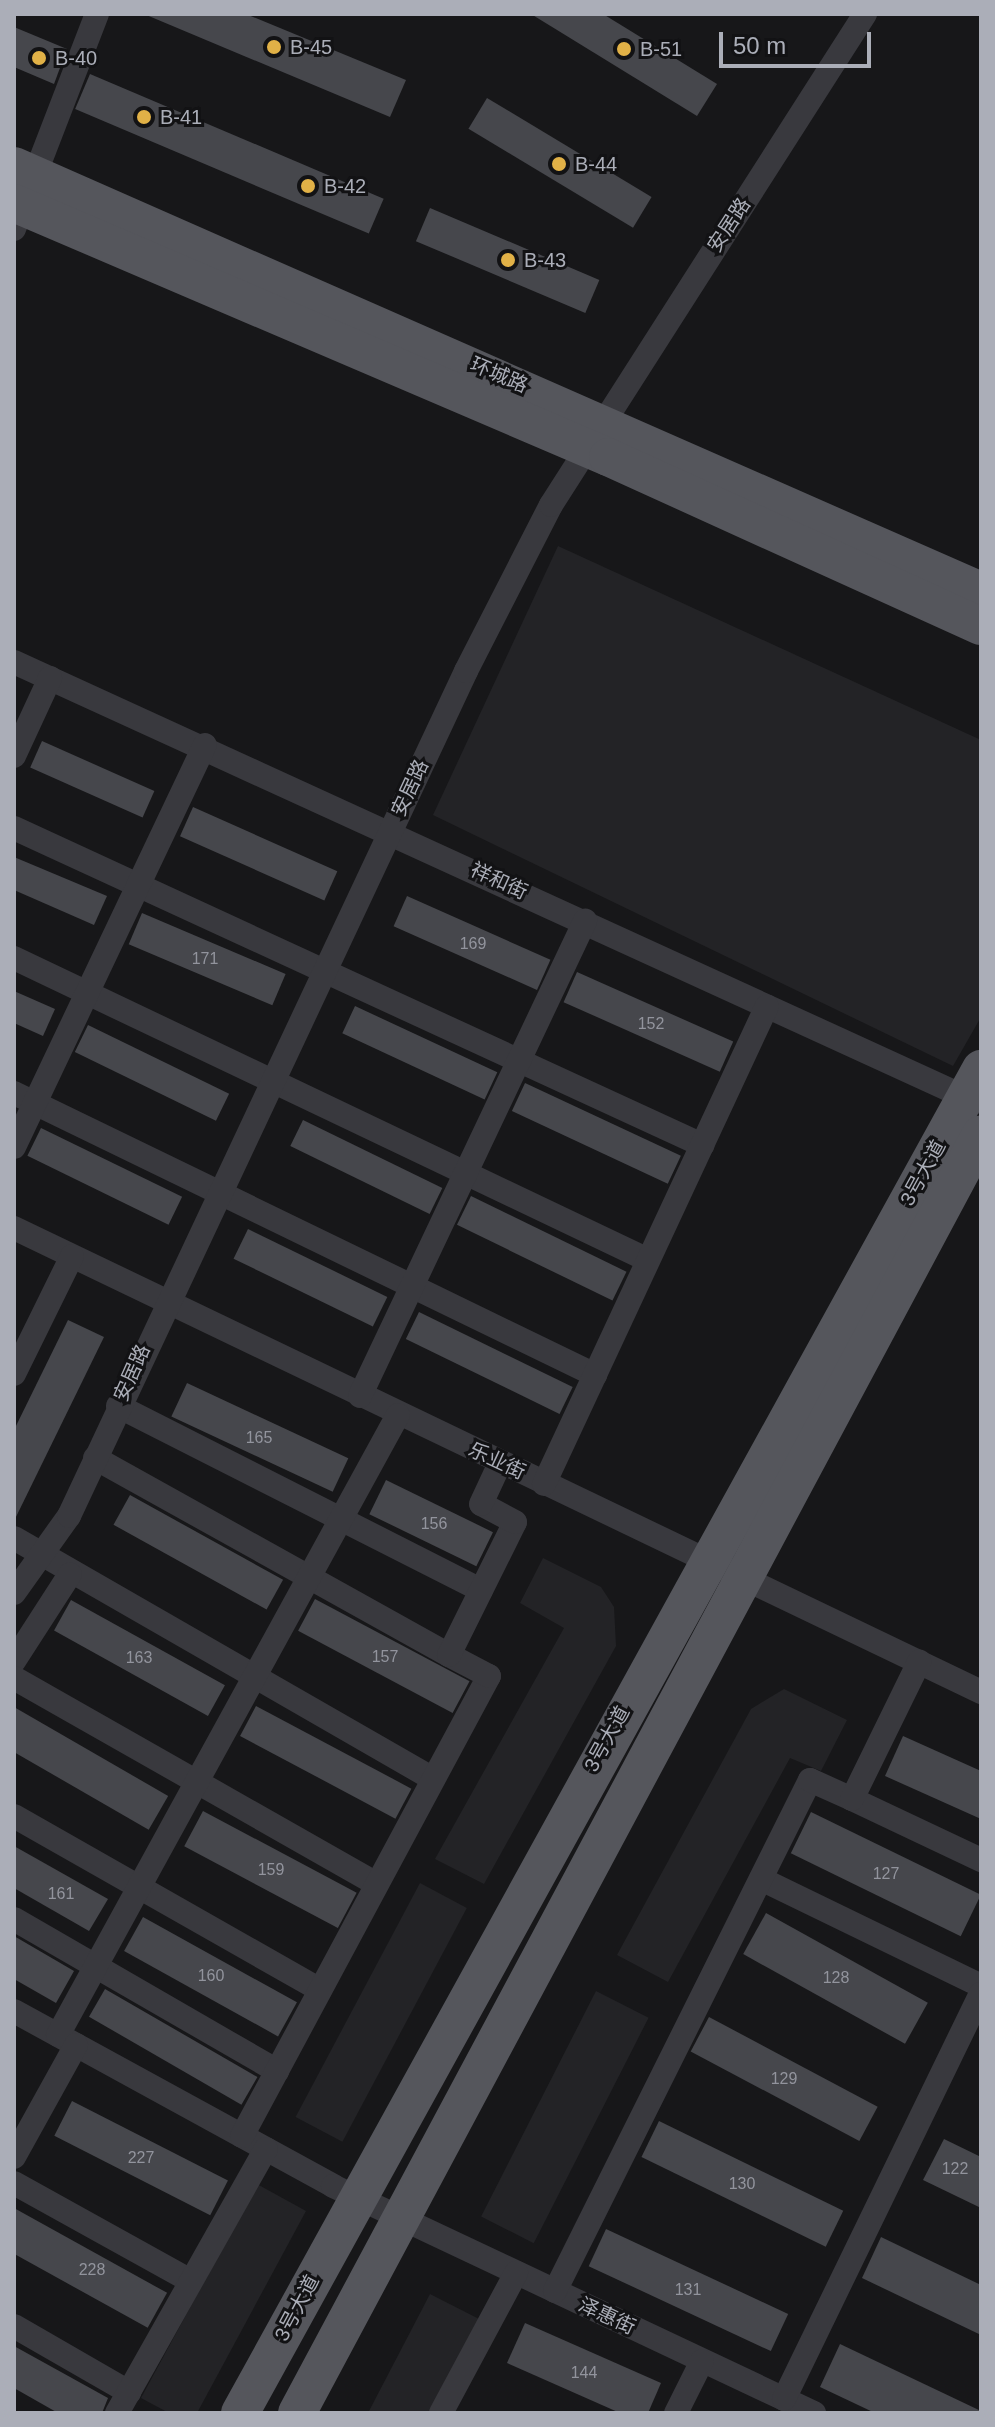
<!DOCTYPE html>
<html>
<head>
<meta charset="utf-8">
<style>
  body { margin:0 }
  #map { position:relative; width:995px; height:2427px; overflow:hidden; background:#171719; font-family:Helvetica,"Noto Sans SC",sans-serif }
  div>[style] { position:absolute }
  .built>* { inset:0; background:#232326; transform-origin:0 0 }
  .building>* { inset:0; background:#46474c; transform-origin:0 0 }
  .minor>* { height:24px; margin:-12px; padding:0 12px; transform-origin:12px; border-radius:12px; background:#39393e }
  .primary>* { height:38px; margin:-19px; padding:0 19px; transform-origin:19px; border-radius:19px; background:#55565c }
  .dots>* { width:22px; height:22px; translate:-50% -50%; box-sizing:border-box; border:4px solid #121214; border-radius:50% }
  span { translate:-50% -50%; white-space:nowrap; text-align:center; line-height:1.15; -webkit-text-stroke:6px #121214; paint-order:stroke }
  .number-label { font-size:16px; color:#92949d }
  .number-label span { -webkit-text-stroke-width:0 }
  .poi-label { font-size:20px; color:#abaeb8 }
  .left { translate:0 -50%; text-align:left }
  .street-label { font-size:20px; color:#abaeb8 }
  .frame { position:absolute; inset:0; border:16px solid #abaeb8; pointer-events:none }
  .scale { position:absolute; left:719px; top:32px; width:152px; height:36px; box-sizing:border-box; border:4px solid #abaeb8; border-top:0; padding-left:10px; font-size:24px; line-height:28px; white-space:nowrap; color:#abaeb8; -webkit-text-stroke:6px #121214; paint-order:stroke }
</style>
</head>
<body>
<div id="map">
  <div class="built">
    <div style="clip-path:polygon(558px 546px,981px 740px,981px 1017px,953px 1066px,433px 815px)"></div>
    <div style="clip-path:polygon(543px 1558px,601px 1587px,614px 1607px,616px 1646px,484px 1884px,435px 1859px,564px 1628px,520px 1603px)"></div>
    <div style="clip-path:polygon(784px 1689px,847px 1720px,821px 1771px,790px 1758px,668px 1982px,617px 1955px,751px 1709px)"></div>
    <div style="left:420px;top:1883px;width:53px;height:265px;rotate:28deg"></div>
    <div style="left:596px;top:1991px;width:59px;height:253px;rotate:27deg"></div>
    <div style="clip-path:polygon(257px 2184px,306px 2211px,197px 2413px,169px 2413px,141px 2398px)"></div>
    <div style="clip-path:polygon(430px 2294px,481px 2320px,432px 2413px,368px 2413px)"></div>
  </div>
  <div class="building">
    <div style="clip-path:polygon(144px 14px,246px 14px,406px 80px,390px 117px)"></div>
    <div style="clip-path:polygon(531px 14px,603px 14px,717px 84px,697px 116px)"></div>
    <div style="clip-path:polygon(14px 27px,67px 49px,54px 84px,14px 67px)"></div>
    <div style="left:90px;top:74px;width:319px;height:38px;rotate:23deg"></div>
    <div style="left:487px;top:98px;width:192px;height:36px;rotate:31deg"></div>
    <div style="left:430px;top:208px;width:184px;height:36px;rotate:23deg"></div>
    <div style="left:42px;top:741px;width:123px;height:29px;rotate:24deg"></div>
    <div style="left:193px;top:807px;width:158px;height:32px;rotate:24deg"></div>
    <div style="clip-path:polygon(14px 857px,107px 896px,94px 925px,14px 890px)"></div>
    <div style="left:407px;top:896px;width:157px;height:33px;rotate:24deg"></div>
    <div style="left:142px;top:913px;width:156px;height:34px;rotate:23deg"></div>
    <div style="left:577px;top:972px;width:171px;height:33px;rotate:24deg"></div>
    <div style="clip-path:polygon(14px 991px,55px 1009px,43px 1036px,14px 1023px)"></div>
    <div style="left:355px;top:1006px;width:157px;height:30px;rotate:25deg"></div>
    <div style="left:88px;top:1025px;width:157px;height:30px;rotate:26deg"></div>
    <div style="left:525px;top:1083px;width:172px;height:31px;rotate:25deg"></div>
    <div style="left:303px;top:1120px;width:155px;height:29px;rotate:26deg"></div>
    <div style="left:41px;top:1128px;width:157px;height:31px;rotate:26deg"></div>
    <div style="left:471px;top:1196px;width:173px;height:32px;rotate:26deg"></div>
    <div style="left:248px;top:1229px;width:155px;height:33px;rotate:26deg"></div>
    <div style="left:419px;top:1312px;width:171px;height:30px;rotate:26deg"></div>
    <div style="clip-path:polygon(68px 1320px,104px 1337px,14px 1521px,14px 1430px)"></div>
    <div style="left:187px;top:1383px;width:178px;height:37px;rotate:25deg"></div>
    <div style="left:386px;top:1480px;width:119px;height:38px;rotate:26deg"></div>
    <div style="left:130px;top:1495px;width:175px;height:34px;rotate:29deg"></div>
    <div style="left:315px;top:1599px;width:175px;height:36px;rotate:28deg"></div>
    <div style="left:71px;top:1600px;width:176px;height:35px;rotate:29deg"></div>
    <div style="left:256px;top:1706px;width:176px;height:34px;rotate:28deg"></div>
    <div style="left:14px;top:1707px;width:178px;height:39px;rotate:30deg"></div>
    <div style="clip-path:polygon(903px 1736px,981px 1771px,981px 1819px,885px 1776px)"></div>
    <div style="left:203px;top:1811px;width:174px;height:40px;rotate:28deg"></div>
    <div style="left:811px;top:1812px;width:189px;height:46px;rotate:26deg"></div>
    <div style="clip-path:polygon(14px 1846px,108px 1899px,89px 1931px,14px 1888px)"></div>
    <div style="left:766px;top:1913px;width:185px;height:47px;rotate:29deg"></div>
    <div style="left:143px;top:1917px;width:176px;height:39px;rotate:29deg"></div>
    <div style="clip-path:polygon(14px 1936px,74px 1971px,56px 2003px,14px 1979px)"></div>
    <div style="left:105px;top:1989px;width:176px;height:32px;rotate:30deg"></div>
    <div style="left:709px;top:2017px;width:191px;height:39px;rotate:28deg"></div>
    <div style="left:72px;top:2101px;width:175px;height:39px;rotate:27deg"></div>
    <div style="left:659px;top:2121px;width:205px;height:40px;rotate:26deg"></div>
    <div style="clip-path:polygon(944px 2139px,981px 2157px,981px 2208px,923px 2180px)"></div>
    <div style="left:14px;top:2208px;width:175px;height:40px;rotate:29deg"></div>
    <div style="left:606px;top:2229px;width:201px;height:41px;rotate:25deg"></div>
    <div style="clip-path:polygon(881px 2237px,981px 2285px,981px 2335px,862px 2278px)"></div>
    <div style="clip-path:polygon(525px 2323px,661px 2383px,648px 2413px,620px 2413px,507px 2363px)"></div>
    <div style="clip-path:polygon(840px 2344px,981px 2411px,981px 2413px,875px 2413px,820px 2387px)"></div>
    <div style="clip-path:polygon(14px 2346px,108px 2398px,102px 2413px,58px 2413px,14px 2388px)"></div>
  </div>
  <div class="minor">
    <div style="left:14px;top:229px;width:230px;rotate:-68.9deg"></div>
    <div style="left:14px;top:662px;width:1058px;rotate:24.58deg"></div>
    <div style="left:14px;top:756px;width:86px;rotate:-65.2deg"></div>
    <div style="left:14px;top:828px;width:758px;rotate:24.74deg"></div>
    <div style="left:14px;top:958px;width:702px;rotate:25.47deg"></div>
    <div style="left:14px;top:1093px;width:646px;rotate:25.89deg"></div>
    <div style="left:14px;top:1147px;width:445px;rotate:-64.6deg"></div>
    <div style="left:14px;top:1228px;width:1073px;rotate:25.63deg"></div>
    <div style="left:14px;top:1374px;width:131px;rotate:-63.8deg"></div>
    <div style="left:360px;top:1396px;width:526px;rotate:-64.65deg"></div>
    <div style="left:118px;top:1406px;width:407px;rotate:26.9deg"></div>
    <div style="left:95px;top:1458px;width:405px;rotate:29.1deg"></div>
    <div style="left:544px;top:1484px;width:527px;rotate:-64.99deg"></div>
    <div style="left:14px;top:1538px;width:483px;rotate:29.9deg"></div>
    <div style="left:14px;top:1593px;width:95px;rotate:-54.5deg"></div>
    <div style="left:69px;top:1516px;width:934px;rotate:-64.83deg"></div>
    <div style="left:466px;top:671px;width:186px;rotate:-62.9deg"></div>
    <div style="left:551px;top:505px;width:583px;rotate:-57.4deg"></div>
    <div style="left:14px;top:1661px;width:103px;rotate:-57.2deg"></div>
    <div style="left:14px;top:1678px;width:417px;rotate:29.6deg"></div>
    <div style="left:852px;top:1799px;width:143px;rotate:25.3deg"></div>
    <div style="left:14px;top:1816px;width:352px;rotate:29.6deg"></div>
    <div style="left:761px;top:1879px;width:245px;rotate:25.9deg"></div>
    <div style="left:14px;top:1919px;width:304px;rotate:30deg"></div>
    <div style="left:14px;top:2011px;width:364px;rotate:28.7deg"></div>
    <div style="left:333px;top:2186px;width:532px;rotate:25.26deg"></div>
    <div style="left:58px;top:2035px;width:707px;rotate:-61.26deg"></div>
    <div style="left:242px;top:2136px;width:522px;rotate:-61.77deg"></div>
    <div style="left:489px;top:1676px;width:45px;rotate:-152.3deg"></div>
    <div style="left:449px;top:1655px;width:148px;rotate:-63.6deg"></div>
    <div style="left:515px;top:1522px;width:38px;rotate:-152deg"></div>
    <div style="left:481px;top:1504px;width:45px;rotate:-65.1deg"></div>
    <div style="left:14px;top:2157px;width:128px;rotate:-61deg"></div>
    <div style="left:14px;top:2183px;width:202px;rotate:29deg"></div>
    <div style="left:555px;top:2291px;width:571px;rotate:-63.48deg"></div>
    <div style="left:810px;top:1780px;width:46px;rotate:24.3deg"></div>
    <div style="left:852px;top:1799px;width:153px;rotate:-63.9deg"></div>
    <div style="left:14px;top:2326px;width:133px;rotate:29.9deg"></div>
    <div style="left:784px;top:2399px;width:450px;rotate:-64.1deg"></div>
    <div style="left:117px;top:2413px;width:303px;rotate:-60.6deg"></div>
    <div style="left:441px;top:2413px;width:159px;rotate:-61.8deg"></div>
    <div style="left:676px;top:2413px;width:58px;rotate:-63.4deg"></div>
  </div>
  <div class="primary">
    <div style="left:14px;top:166px;width:1056px;rotate:23.73deg"></div>
    <div style="left:14px;top:203px;width:646px;rotate:23.15deg"></div>
    <div style="left:608px;top:457px;width:409px;rotate:24.4deg"></div>
    <div style="left:240px;top:2413px;width:1535px;rotate:-61.13deg"></div>
    <div style="left:297px;top:2413px;width:1450px;rotate:-61.86deg"></div>
  </div>
  <div class="dots">
    <div style="left:274px;top:47px;background:#e1b147"></div>
    <div style="left:624px;top:49px;background:#e1b147"></div>
    <div style="left:39px;top:58px;background:#e1b147"></div>
    <div style="left:144px;top:117px;background:#e1b147"></div>
    <div style="left:559px;top:164px;background:#e1b147"></div>
    <div style="left:308px;top:186px;background:#e1b147"></div>
    <div style="left:508px;top:260px;background:#e1b147"></div>
  </div>
  <div class="number-label">
    <span style="left:473px;top:944px">169</span>
    <span style="left:205px;top:959px">171</span>
    <span style="left:651px;top:1024px">152</span>
    <span style="left:259px;top:1438px">165</span>
    <span style="left:434px;top:1524px">156</span>
    <span style="left:385px;top:1657px">157</span>
    <span style="left:139px;top:1658px">163</span>
    <span style="left:271px;top:1870px">159</span>
    <span style="left:886px;top:1874px">127</span>
    <span style="left:61px;top:1894px">161</span>
    <span style="left:211px;top:1976px">160</span>
    <span style="left:836px;top:1978px">128</span>
    <span style="left:784px;top:2079px">129</span>
    <span style="left:141px;top:2158px">227</span>
    <span style="left:955px;top:2169px">122</span>
    <span style="left:742px;top:2184px">130</span>
    <span style="left:92px;top:2270px">228</span>
    <span style="left:688px;top:2290px">131</span>
    <span style="left:584px;top:2373px">144</span>
  </div>
  <div class="poi-label">
    <span class="left" style="left:290px;top:47px">B-45</span>
    <span class="left" style="left:640px;top:49px">B-51</span>
    <span class="left" style="left:55px;top:58px">B-40</span>
    <span class="left" style="left:160px;top:117px">B-41</span>
    <span class="left" style="left:575px;top:164px">B-44</span>
    <span class="left" style="left:324px;top:186px">B-42</span>
    <span class="left" style="left:524px;top:260px">B-43</span>
  </div>
  <div class="street-label">
    <span style="left:729px;top:225px;rotate:-57deg">安居路</span>
    <span style="left:499px;top:375px;rotate:23deg">环城路</span>
    <span style="left:410px;top:788px;rotate:-65deg">安居路</span>
    <span style="left:499px;top:881px;rotate:25deg">祥和街</span>
    <span style="left:923px;top:1173px;rotate:-61deg">3号大道</span>
    <span style="left:132px;top:1373px;rotate:-66deg">安居路</span>
    <span style="left:497px;top:1461px;rotate:25deg">乐业街</span>
    <span style="left:607px;top:1739px;rotate:-61deg">3号大道</span>
    <span style="left:297px;top:2308px;rotate:-62deg">3号大道</span>
    <span style="left:607px;top:2316px;rotate:25deg">泽惠街</span>
  </div>
  <div class="frame"></div>
  <div class="scale">50 m</div>
</div>
</body>
</html>
